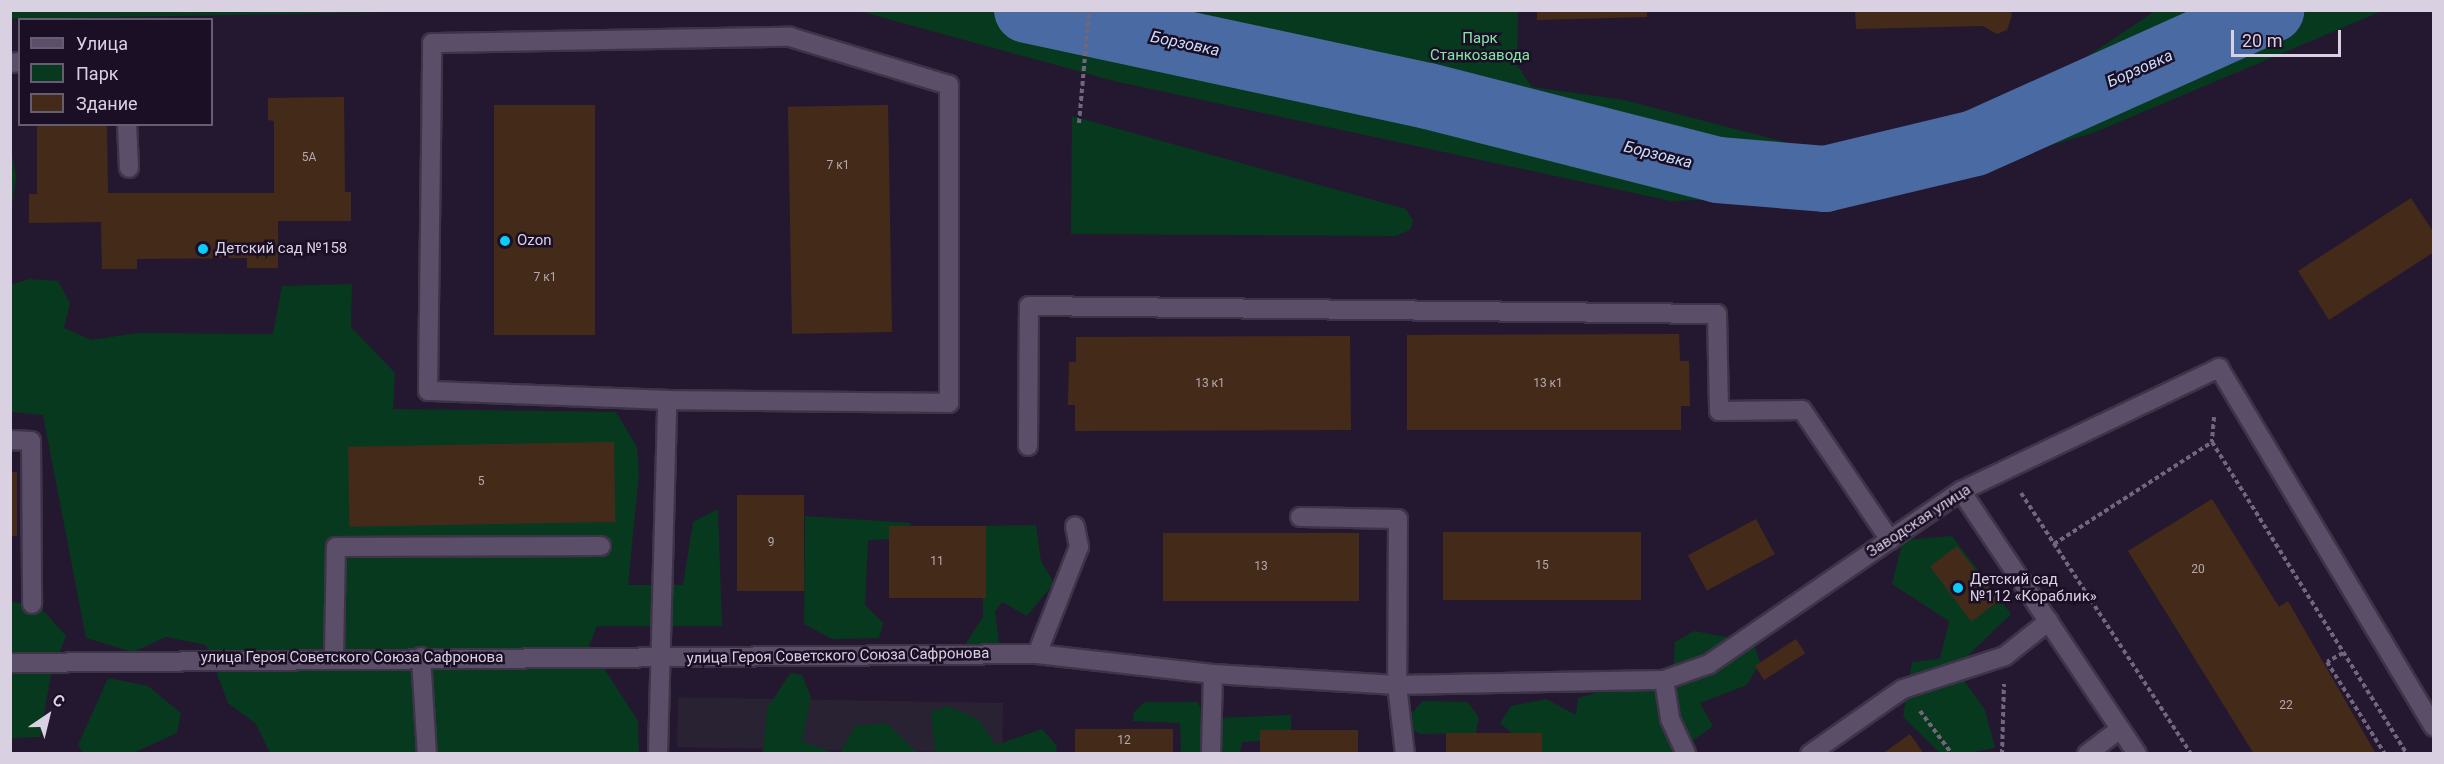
<!DOCTYPE html>
<html>
<head>
<meta charset="utf-8">
<style>
  body { margin:0 }
  #map { position:relative; width:2444px; height:764px; overflow:hidden; background:#241830; font-family:Roboto,sans-serif }
  div>[style] { position:absolute }
  .commercial>* { inset:0; background:#292232; transform-origin:0 0 }
  .green>* { inset:0; background:#07391e }
  .river>* { height:66px; margin:-33px; padding:0 33px; transform-origin:33px; border-radius:33px; background:#4a6aa3 }
  .building>* { inset:0; background:#442b19; transform-origin:0 0 }
  .path>* { height:4px; margin-top:-2px; transform-origin:0; background:repeating-linear-gradient(90deg,#71667b 0 4.5px,transparent 0 7.5px) }
  .roads { filter:drop-shadow(2px 0 #3e3448) drop-shadow(-2px 0 #3e3448) drop-shadow(0 2px #3e3448) drop-shadow(0 -2px #3e3448) }
  .minor>* { height:18px; margin:-9px; padding:0 9px; transform-origin:9px; border-radius:9px; background:#5b4e69 }
  .dots>* { width:16px; height:16px; translate:-50% -50%; box-sizing:border-box; border:3px solid #1b0f26; border-radius:50% }
  span { translate:-50% -50%; white-space:nowrap; text-align:center; line-height:1.15; -webkit-text-stroke:5px #1b0f26; paint-order:stroke }
  .number-label { font-size:12px; color:#b4a8b0 }
  .number-label span { -webkit-text-stroke-width:0 }
  .park-label { font-size:15px; color:#85e5a5 }
  .poi-label { font-size:15px; color:#d9d1e2 }
  .left { translate:0 -50%; text-align:left }
  .street-label { font-size:15px; color:#d9d1e2 }
  .water-label { font-size:16px; color:#c9ddfe; font-style:italic }
  .frame { position:absolute; inset:0; border:12px solid #d9d1e2; pointer-events:none }
  .legend { position:absolute; left:18px; top:18px; width:195px; height:108px; box-sizing:border-box; background:#1b0f26; border:2px solid #675d71; margin:0; padding:8px 10px; list-style:none; font-size:18px; color:#d9d1e2 }
  .legend li { display:flex; align-items:center; gap:12px; height:30px }
  .legend b { width:30px; border:2px solid #675d71 }
  .north { position:absolute; left:18px; top:686px; width:60px; height:60px; -webkit-text-stroke:4px #1b0f26; paint-order:stroke; rotate:35deg; font-size:16px; font-weight:700; line-height:24px; text-align:center; color:#d9d1e2 }
  .north::after { content:''; display:block; margin:auto; width:21px; height:27px; background:#d9d1e2; clip-path:polygon(50% 0,100% 100%,50% 72%,0 100%) }
  .scale { position:absolute; left:2231px; top:30px; width:110px; height:27px; box-sizing:border-box; border:3px solid #d9d1e2; border-top:0; padding-left:8px; font-size:18px; line-height:21px; white-space:nowrap; color:#d9d1e2; -webkit-text-stroke:4px #1b0f26; paint-order:stroke }
</style>
</head>
<body>
<div id="map">
  <div class="commercial">
    <div style="left:1003px;top:703px;width:50px;height:325px;rotate:91deg"></div>
  </div>
  <div class="green">
    <div style="clip-path:polygon(393px 10px,393px 12px,10px 19px,11px 10px)"></div>
    <div style="clip-path:polygon(859px 11px,1518px 11px,1517px 65px,1532px 87px,1624px 100px,1815px 150px,1968px 136px,2155px 11px,2382px 11px,2093px 133px,1888px 193px,1671px 201px,1114px 81px)"></div>
    <div style="clip-path:polygon(1072px 116px,1406px 209px,1413px 221px,1410px 230px,1395px 236px,1071px 234px)"></div>
    <div style="clip-path:polygon(11px 148px,16px 177px,11px 213px,10px 148px)"></div>
    <div style="clip-path:polygon(29px 279px,58px 281px,70px 303px,64px 328px,91px 340px,137px 333px,273px 334px,282px 286px,352px 284px,351px 327px,395px 373px,393px 409px,616px 412px,637px 447px,639px 473px,628px 585px,683px 585px,693px 522px,718px 509px,722px 626px,597px 626px,589px 645px,638px 721px,639px 753px,270px 753px,256px 724px,228px 703px,206px 645px,166px 637px,133px 652px,86px 638px,43px 415px,11px 412px,10px 285px)"></div>
    <div style="clip-path:polygon(805px 516px,911px 523px,906px 539px,868px 540px,865px 605px,883px 623px,879px 638px,832px 639px,804px 624px)"></div>
    <div style="clip-path:polygon(1036px 525px,1041px 561px,1054px 583px,1027px 616px,1002px 602px,995px 611px,999px 643px,983px 656px,966px 643px,983px 617px,983px 526px)"></div>
    <div style="clip-path:polygon(1952px 536px,2011px 614px,1955px 668px,1985px 710px,1995px 748px,1967px 753px,1940px 753px,1903px 717px,1912px 662px,1940px 659px,1949px 621px,1892px 584px,1903px 540px)"></div>
    <div style="clip-path:polygon(10px 601px,41px 608px,66px 636px,51px 674px,40px 737px,11px 738px)"></div>
    <div style="clip-path:polygon(1694px 631px,1753px 642px,1760px 662px,1747px 685px,1700px 703px,1713px 726px,1676px 753px,1535px 753px,1500px 723px,1511px 706px,1546px 699px,1576px 715px,1578px 698px,1673px 672px,1675px 642px)"></div>
    <div style="clip-path:polygon(790px 673px,802px 675px,811px 697px,802px 741px,834px 753px,763px 753px,767px 709px)"></div>
    <div style="clip-path:polygon(108px 678px,148px 686px,181px 713px,177px 733px,133px 753px,83px 753px,78px 745px)"></div>
    <div style="clip-path:polygon(1423px 701px,1468px 702px,1479px 718px,1476px 733px,1420px 734px,1402px 723px)"></div>
    <div style="clip-path:polygon(1145px 702px,1197px 702px,1206px 717px,1205px 753px,1181px 753px,1180px 723px,1133px 721px,1134px 712px)"></div>
    <div style="clip-path:polygon(948px 706px,979px 720px,996px 745px,1042px 729px,1057px 746px,1056px 753px,935px 753px,931px 712px)"></div>
    <div style="clip-path:polygon(1291px 715px,1291px 738px,1242px 742px,1240px 753px,1214px 754px,1218px 718px)"></div>
    <div style="clip-path:polygon(887px 723px,917px 753px,840px 753px,855px 726px)"></div>
  </div>
  <div class="river">
    <div style="left:1027px;top:10px;width:410px;rotate:12.1deg"></div>
    <div style="left:1428px;top:96px;width:299px;rotate:14.3deg"></div>
    <div style="left:1718px;top:170px;width:107px;rotate:4.8deg"></div>
    <div style="left:1825px;top:179px;width:154px;rotate:-13.5deg"></div>
    <div style="left:1975px;top:143px;width:325px;rotate:-24.2deg"></div>
  </div>
  <div class="building">
    <div style="clip-path:polygon(1537px 10px,1647px 10px,1647px 17px,1537px 20px)"></div>
    <div style="clip-path:polygon(1855px 10px,2010px 10px,2012px 15px,2007px 30px,1997px 34px,1983px 26px,1856px 29px)"></div>
    <div style="clip-path:polygon(344px 97px,345px 192px,351px 192px,351px 221px,278px 221px,278px 268px,247px 268px,247px 258px,137px 259px,137px 269px,102px 269px,101px 222px,29px 223px,29px 194px,37px 194px,37px 124px,107px 124px,108px 193px,274px 193px,274px 121px,268px 120px,268px 98px)"></div>
    <div style="left:595px;top:105px;width:230px;height:101px;rotate:90deg"></div>
    <div style="left:888px;top:105px;width:227px;height:100px;rotate:89deg"></div>
    <div style="clip-path:polygon(2411px 198px,2434px 233px,2434px 252px,2329px 320px,2298px 271px)"></div>
    <div style="clip-path:polygon(1679px 334px,1680px 361px,1689px 361px,1690px 406px,1681px 406px,1681px 430px,1407px 430px,1407px 335px)"></div>
    <div style="clip-path:polygon(1350px 336px,1351px 430px,1075px 431px,1075px 405px,1068px 405px,1069px 362px,1076px 362px,1076px 337px)"></div>
    <div style="left:614px;top:442px;width:80px;height:266px;rotate:89deg"></div>
    <div style="left:10px;top:472px;width:7px;height:64px"></div>
    <div style="left:737px;top:495px;width:67px;height:96px"></div>
    <div style="clip-path:polygon(2212px 499px,2279px 607px,2288px 601px,2376px 754px,2254px 754px,2128px 551px)"></div>
    <div style="left:1756px;top:519px;width:40px;height:77px;rotate:62deg"></div>
    <div style="left:889px;top:526px;width:97px;height:72px"></div>
    <div style="left:1443px;top:532px;width:198px;height:68px"></div>
    <div style="left:1163px;top:533px;width:196px;height:68px"></div>
    <div style="left:1957px;top:546px;width:69px;height:34px;rotate:53deg"></div>
    <div style="left:1796px;top:639px;width:17px;height:49px;rotate:57deg"></div>
    <div style="left:1075px;top:729px;width:98px;height:25px"></div>
    <div style="left:1260px;top:730px;width:98px;height:24px"></div>
    <div style="left:1446px;top:733px;width:96px;height:21px"></div>
    <div style="clip-path:polygon(1910px 734px,1924px 754px,1882px 754px)"></div>
  </div>
  <div class="path">
    <div style="left:1079px;top:123px;width:113px;rotate:-84.9deg"></div>
    <div style="left:2214px;top:417px;width:25px;rotate:95deg"></div>
    <div style="left:2212px;top:442px;width:368px;rotate:58deg"></div>
    <div style="left:2021px;top:493px;width:311px;rotate:56.9deg"></div>
    <div style="left:2054px;top:544px;width:188px;rotate:-32.8deg"></div>
    <div style="left:2343px;top:653px;width:18px;rotate:151deg"></div>
    <div style="left:2327px;top:662px;width:109px;rotate:57.8deg"></div>
    <div style="left:1920px;top:711px;width:54px;rotate:53.3deg"></div>
    <div style="left:2002px;top:754px;width:70px;rotate:-88.4deg"></div>
  </div>
  <div class="roads">
    <div class="minor">
      <div style="left:10px;top:63px;width:10px;rotate:-6deg"></div>
      <div style="left:127px;top:124px;width:44px;rotate:87.4deg"></div>
      <div style="left:10px;top:440px;width:21px;rotate:3deg"></div>
      <div style="left:31px;top:441px;width:163px;rotate:89.6deg"></div>
      <div style="left:1028px;top:446px;width:140px;rotate:-89.6deg"></div>
      <div style="left:1029px;top:306px;width:688px;rotate:0.67deg"></div>
      <div style="left:1717px;top:314px;width:97px;rotate:88.8deg"></div>
      <div style="left:1719px;top:411px;width:83px;rotate:-0.7deg"></div>
      <div style="left:1802px;top:410px;width:157px;rotate:55.9deg"></div>
      <div style="left:1961px;top:491px;width:316px;rotate:56.2deg"></div>
      <div style="left:1300px;top:517px;width:98px;rotate:1.2deg"></div>
      <div style="left:1398px;top:519px;width:166px;rotate:90.3deg"></div>
      <div style="left:1397px;top:685px;width:69px;rotate:83.4deg"></div>
      <div style="left:1037px;top:654px;width:115px;rotate:-68.6deg"></div>
      <div style="left:1079px;top:547px;width:21px;rotate:-101deg"></div>
      <div style="left:334px;top:657px;width:110px;rotate:-89deg"></div>
      <div style="left:336px;top:547px;width:265px;rotate:-0.2deg"></div>
      <div style="left:421px;top:657px;width:97px;rotate:86.5deg"></div>
      <div style="left:10px;top:663px;width:1027px;rotate:-0.5deg"></div>
      <div style="left:1037px;top:654px;width:177px;rotate:6.5deg"></div>
      <div style="left:1213px;top:674px;width:184px;rotate:3.4deg"></div>
      <div style="left:1397px;top:685px;width:267px;rotate:-1.1deg"></div>
      <div style="left:1664px;top:680px;width:48px;rotate:-19.6deg"></div>
      <div style="left:1709px;top:664px;width:306px;rotate:-34.5deg"></div>
      <div style="left:1961px;top:491px;width:286px;rotate:-25.5deg"></div>
      <div style="left:2219px;top:368px;width:418px;rotate:59.1deg"></div>
      <div style="left:1664px;top:680px;width:39px;rotate:81deg"></div>
      <div style="left:1670px;top:719px;width:38px;rotate:65deg"></div>
      <div style="left:658px;top:754px;width:354px;rotate:-88.5deg"></div>
      <div style="left:667px;top:400px;width:239px;rotate:-177.8deg"></div>
      <div style="left:428px;top:391px;width:348px;rotate:-89.3deg"></div>
      <div style="left:432px;top:43px;width:358px;rotate:-1deg"></div>
      <div style="left:790px;top:37px;width:166px;rotate:16.8deg"></div>
      <div style="left:949px;top:85px;width:318px;rotate:90deg"></div>
      <div style="left:949px;top:403px;width:282px;rotate:-179.4deg"></div>
      <div style="left:1211px;top:754px;width:80px;rotate:-88.6deg"></div>
      <div style="left:1810px;top:754px;width:113px;rotate:-35deg"></div>
      <div style="left:1903px;top:689px;width:107px;rotate:-17.9deg"></div>
      <div style="left:2005px;top:656px;width:56px;rotate:-38.5deg"></div>
      <div style="left:2087px;top:754px;width:41px;rotate:-37.1deg"></div>
    </div>
  </div>
  <div class="dots">
    <div style="left:505px;top:241px;background:#0dcafa"></div>
    <div style="left:203px;top:249px;background:#0dcafa"></div>
    <div style="left:1958px;top:588px;background:#0dcafa"></div>
  </div>
  <div class="number-label">
    <span style="left:309px;top:158px">5А</span>
    <span style="left:838px;top:166px">7 к1</span>
    <span style="left:545px;top:278px">7 к1</span>
    <span style="left:1210px;top:384px">13 к1</span>
    <span style="left:1548px;top:384px">13 к1</span>
    <span style="left:481px;top:482px">5</span>
    <span style="left:771px;top:543px">9</span>
    <span style="left:937px;top:562px">11</span>
    <span style="left:1542px;top:566px">15</span>
    <span style="left:1261px;top:567px">13</span>
    <span style="left:2198px;top:570px">20</span>
    <span style="left:2286px;top:706px">22</span>
    <span style="left:1124px;top:741px">12</span>
  </div>
  <div class="park-label">
    <span style="left:1480px;top:47px">Парк<br>Станкозавода</span>
  </div>
  <div class="poi-label">
    <span class="left" style="left:517px;top:241px">Ozon</span>
    <span class="left" style="left:215px;top:249px">Детский сад №158</span>
    <span class="left" style="left:1970px;top:588px">Детский сад<br>№112 «Кораблик»</span>
  </div>
  <div class="street-label">
    <span style="left:1919px;top:521px;rotate:-33deg">Заводская улица</span>
    <span style="left:838px;top:656px;rotate:-1deg">улица Героя Советского Союза Сафронова</span>
    <span style="left:352px;top:658px">улица Героя Советского Союза Сафронова</span>
  </div>
  <div class="water-label">
    <span style="left:1185px;top:44px;rotate:12deg">Борзовка</span>
    <span style="left:2140px;top:69px;rotate:-24deg">Борзовка</span>
    <span style="left:1658px;top:155px;rotate:14deg">Борзовка</span>
  </div>
  <div class="frame"></div>
  <ul class="legend">
  <li><b style="height:8px;background:#5b4e69"></b>Улица</li>
  <li><b style="height:16px;background:#07391e"></b>Парк</li>
  <li><b style="height:16px;background:#442b19"></b>Здание</li>
  </ul>
  <div class="north">С</div>
  <div class="scale">20 m</div>
</div>
</body>
</html>
